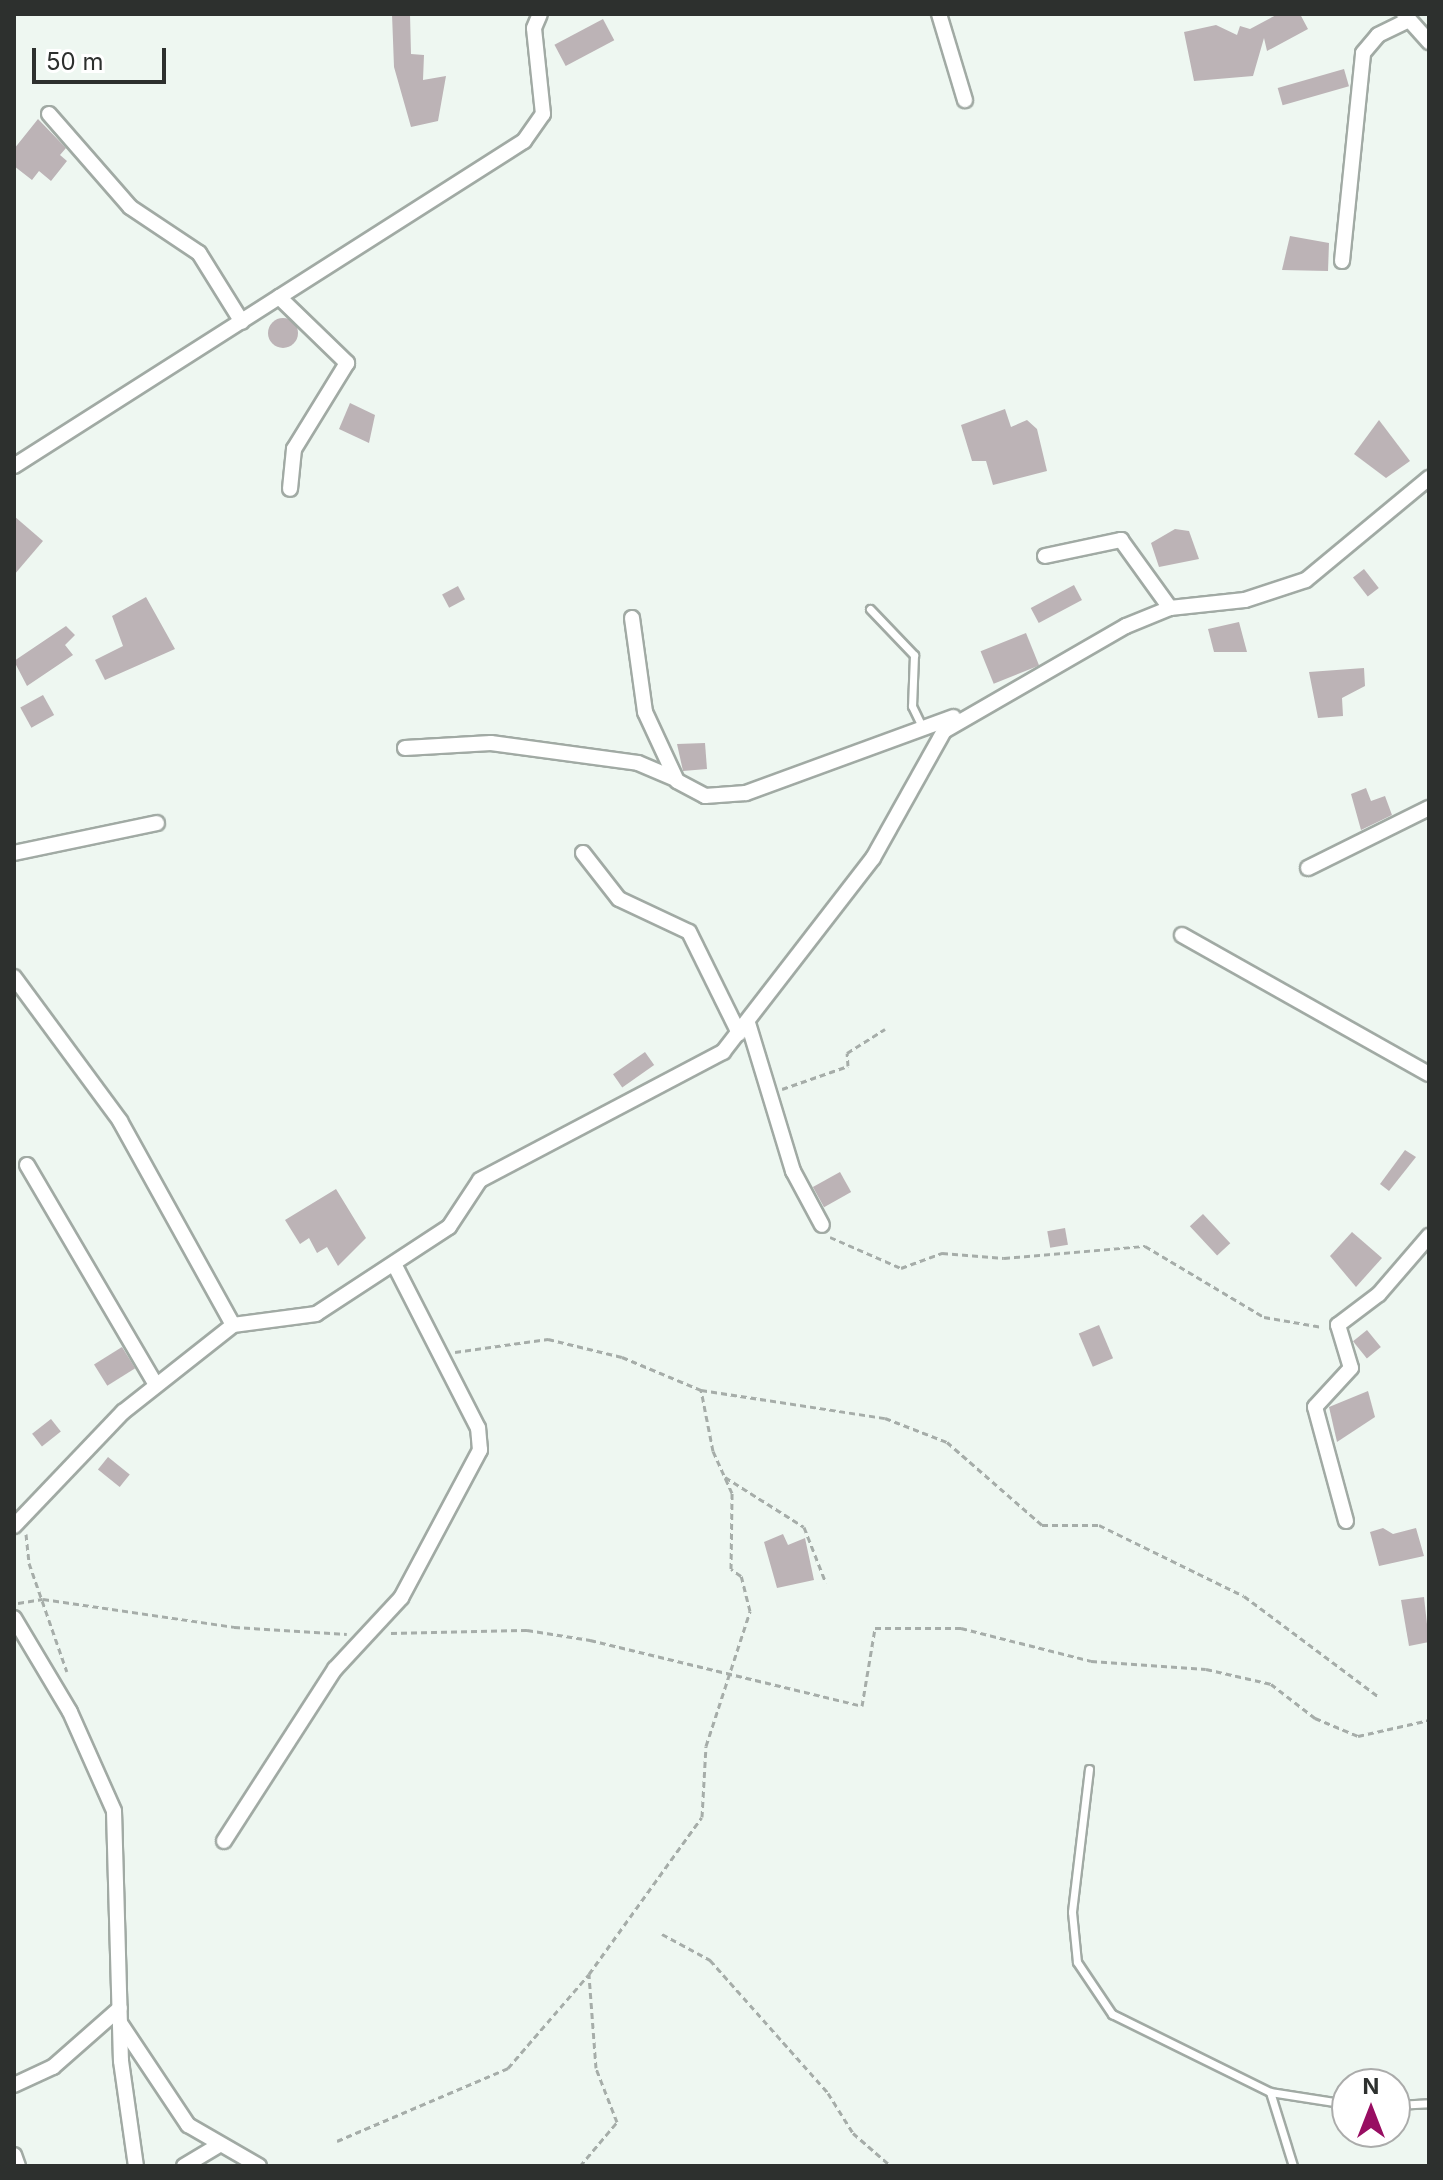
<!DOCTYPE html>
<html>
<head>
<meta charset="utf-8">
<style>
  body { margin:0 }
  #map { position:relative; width:1443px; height:2180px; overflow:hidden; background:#eef7f1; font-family:Inter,sans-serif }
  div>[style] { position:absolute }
  .building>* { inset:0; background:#bcb3b6; transform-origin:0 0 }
  .round { border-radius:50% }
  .path>* { height:3px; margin-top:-1.5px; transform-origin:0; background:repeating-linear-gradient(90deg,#a6ada9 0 6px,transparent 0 10px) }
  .roads { filter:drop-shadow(2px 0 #a1aaa4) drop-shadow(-2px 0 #a1aaa4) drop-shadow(0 2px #a1aaa4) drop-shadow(0 -2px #a1aaa4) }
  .lane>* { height:7px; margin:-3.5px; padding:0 3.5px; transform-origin:3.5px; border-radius:3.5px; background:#fff }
  .street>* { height:14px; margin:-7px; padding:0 7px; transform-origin:7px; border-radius:7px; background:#fff }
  span { translate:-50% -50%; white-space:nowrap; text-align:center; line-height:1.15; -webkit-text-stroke:7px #fff; paint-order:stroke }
  .frame { position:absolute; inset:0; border:16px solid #2d302e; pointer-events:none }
  .north { position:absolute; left:1331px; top:2068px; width:80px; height:80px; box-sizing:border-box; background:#fff; border:2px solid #abacab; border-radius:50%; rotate:0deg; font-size:22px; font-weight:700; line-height:32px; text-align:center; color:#2d302e }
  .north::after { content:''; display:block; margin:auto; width:28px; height:36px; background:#980e62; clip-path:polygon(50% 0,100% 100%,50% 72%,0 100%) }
  .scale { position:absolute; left:32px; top:48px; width:134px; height:36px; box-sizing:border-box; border:4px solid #2d302e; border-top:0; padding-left:10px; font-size:24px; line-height:28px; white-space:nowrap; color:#2d302e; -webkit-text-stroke:6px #fff; paint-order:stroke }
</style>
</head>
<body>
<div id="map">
  <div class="building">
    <div style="clip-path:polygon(392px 14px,410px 14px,411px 54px,424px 55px,423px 80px,446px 76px,438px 121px,411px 127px,394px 67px)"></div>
    <div style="clip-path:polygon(1278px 14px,1300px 14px,1308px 29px,1267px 51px,1264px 38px,1253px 76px,1194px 81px,1184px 32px,1216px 25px,1237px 35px,1240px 26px,1250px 29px)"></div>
    <div style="left:603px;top:19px;width:24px;height:55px;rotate:62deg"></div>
    <div style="left:1344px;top:69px;width:18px;height:69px;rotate:74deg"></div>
    <div style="clip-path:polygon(38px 119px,66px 148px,60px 155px,67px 161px,51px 181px,39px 171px,32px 180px,14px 166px,14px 149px)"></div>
    <div style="clip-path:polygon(1290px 236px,1329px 243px,1328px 271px,1282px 270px)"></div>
    <div class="round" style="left:268px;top:318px;width:30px;height:30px"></div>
    <div style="clip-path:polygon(350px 403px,375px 415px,369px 443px,339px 429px)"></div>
    <div style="clip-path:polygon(1005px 409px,1011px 427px,1027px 420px,1037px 429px,1047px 471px,993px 485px,986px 461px,972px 461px,961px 425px)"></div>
    <div style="clip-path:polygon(1379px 420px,1410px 461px,1386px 478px,1354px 454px)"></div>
    <div style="clip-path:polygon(14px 516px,43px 541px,14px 575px)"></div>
    <div style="clip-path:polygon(1175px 529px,1189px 531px,1199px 559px,1159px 567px,1151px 543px)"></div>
    <div style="left:1364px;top:569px;width:24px;height:14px;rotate:52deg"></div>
    <div style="left:1074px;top:585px;width:17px;height:49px;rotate:62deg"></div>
    <div style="left:458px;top:586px;width:15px;height:18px;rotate:62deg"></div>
    <div style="clip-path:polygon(146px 597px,175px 649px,105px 680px,95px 660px,123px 646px,112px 616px)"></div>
    <div style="clip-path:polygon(1239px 622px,1247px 652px,1214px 652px,1208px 629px)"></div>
    <div style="clip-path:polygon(66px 626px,75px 635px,65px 645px,73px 655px,27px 686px,14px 661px)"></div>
    <div style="left:1026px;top:633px;width:35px;height:49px;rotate:68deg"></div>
    <div style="clip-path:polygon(1364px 668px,1365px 686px,1342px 698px,1343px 716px,1318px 718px,1309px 672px)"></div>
    <div style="left:43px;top:695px;width:23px;height:26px;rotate:61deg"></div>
    <div style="clip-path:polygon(705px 743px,707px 769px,683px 771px,677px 744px)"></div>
    <div style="clip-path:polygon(1366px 788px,1371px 801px,1385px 796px,1392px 815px,1361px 830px,1351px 794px)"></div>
    <div style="left:645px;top:1052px;width:16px;height:39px;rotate:55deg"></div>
    <div style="clip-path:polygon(1405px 1150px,1416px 1157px,1389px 1191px,1380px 1184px)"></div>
    <div style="left:840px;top:1172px;width:23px;height:31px;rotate:61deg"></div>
    <div style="clip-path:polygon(336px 1189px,366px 1238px,338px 1266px,327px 1247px,317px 1253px,309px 1238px,300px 1244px,285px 1220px)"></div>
    <div style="left:1203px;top:1214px;width:40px;height:18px;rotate:47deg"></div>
    <div style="left:1065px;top:1228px;width:17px;height:18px;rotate:80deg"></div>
    <div style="clip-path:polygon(1352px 1232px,1382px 1258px,1356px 1287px,1330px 1256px)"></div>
    <div style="left:1099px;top:1325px;width:36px;height:22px;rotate:67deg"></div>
    <div style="left:1367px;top:1330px;width:22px;height:18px;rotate:51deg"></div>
    <div style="left:122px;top:1347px;width:25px;height:33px;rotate:58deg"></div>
    <div style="clip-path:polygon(1368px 1391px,1375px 1417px,1337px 1442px,1329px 1407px)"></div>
    <div style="left:51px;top:1419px;width:16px;height:24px;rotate:52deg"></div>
    <div style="left:108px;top:1457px;width:28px;height:16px;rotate:39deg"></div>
    <div style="clip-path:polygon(1383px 1528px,1393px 1534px,1416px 1528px,1424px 1556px,1379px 1566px,1370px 1532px)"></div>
    <div style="clip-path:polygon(783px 1534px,788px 1545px,805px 1538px,814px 1580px,777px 1588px,764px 1542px)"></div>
    <div style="clip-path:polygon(1424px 1597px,1429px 1642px,1409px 1646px,1401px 1600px)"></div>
  </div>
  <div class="path">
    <div style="left:782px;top:1089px;width:70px;rotate:-19.2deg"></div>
    <div style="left:848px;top:1066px;width:13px;rotate:-94deg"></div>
    <div style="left:847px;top:1053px;width:45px;rotate:-32.3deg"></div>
    <div style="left:830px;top:1237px;width:77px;rotate:23.6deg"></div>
    <div style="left:901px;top:1268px;width:44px;rotate:-20.1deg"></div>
    <div style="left:942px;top:1253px;width:62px;rotate:4.6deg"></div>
    <div style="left:1004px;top:1258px;width:142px;rotate:-4.9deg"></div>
    <div style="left:1145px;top:1246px;width:139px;rotate:30.8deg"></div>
    <div style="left:1264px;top:1317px;width:59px;rotate:9.8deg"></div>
    <div style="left:455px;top:1352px;width:94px;rotate:-8deg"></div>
    <div style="left:548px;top:1339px;width:76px;rotate:13.7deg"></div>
    <div style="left:622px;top:1357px;width:86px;rotate:22.7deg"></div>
    <div style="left:701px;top:1390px;width:186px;rotate:8.7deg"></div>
    <div style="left:885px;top:1418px;width:66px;rotate:21.2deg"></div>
    <div style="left:947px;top:1442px;width:126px;rotate:41.1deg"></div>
    <div style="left:1042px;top:1525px;width:57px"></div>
    <div style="left:1099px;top:1525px;width:161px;rotate:26.1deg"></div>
    <div style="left:1244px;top:1596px;width:169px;rotate:36.8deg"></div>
    <div style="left:725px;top:1477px;width:93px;rotate:32.3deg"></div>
    <div style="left:804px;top:1527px;width:60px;rotate:68.6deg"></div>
    <div style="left:26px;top:1534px;width:29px;rotate:84deg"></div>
    <div style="left:29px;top:1563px;width:115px;rotate:70.8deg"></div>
    <div style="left:18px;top:1603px;width:25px;rotate:-9deg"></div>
    <div style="left:43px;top:1599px;width:193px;rotate:8.3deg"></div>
    <div style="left:234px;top:1627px;width:113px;rotate:3.5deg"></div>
    <div style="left:391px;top:1633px;width:136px;rotate:-1.3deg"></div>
    <div style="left:527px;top:1630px;width:64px;rotate:9deg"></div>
    <div style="left:590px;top:1640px;width:280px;rotate:13.6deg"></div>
    <div style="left:862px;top:1706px;width:79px;rotate:-80.5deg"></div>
    <div style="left:875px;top:1628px;width:86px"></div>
    <div style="left:961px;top:1628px;width:134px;rotate:14.2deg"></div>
    <div style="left:1091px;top:1661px;width:115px;rotate:4deg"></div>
    <div style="left:1206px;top:1669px;width:67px;rotate:13deg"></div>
    <div style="left:1271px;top:1684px;width:56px;rotate:37.7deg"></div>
    <div style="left:1315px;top:1718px;width:47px;rotate:22.7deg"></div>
    <div style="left:1358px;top:1736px;width:73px;rotate:-12.7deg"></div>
    <div style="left:662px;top:1934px;width:55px;rotate:28.4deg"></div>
    <div style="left:710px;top:1960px;width:178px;rotate:48.4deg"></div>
    <div style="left:828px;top:2093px;width:47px;rotate:58deg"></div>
    <div style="left:853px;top:2133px;width:50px;rotate:41deg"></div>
    <div style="left:337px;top:2141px;width:186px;rotate:-23.1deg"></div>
    <div style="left:508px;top:2068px;width:124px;rotate:-49.2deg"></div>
    <div style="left:580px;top:2166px;width:57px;rotate:-49.9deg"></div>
    <div style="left:617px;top:2122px;width:58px;rotate:-111.3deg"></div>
    <div style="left:596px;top:2068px;width:94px;rotate:-94.3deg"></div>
    <div style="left:589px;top:1974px;width:193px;rotate:-54.3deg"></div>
    <div style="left:702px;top:1817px;width:71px;rotate:-86.8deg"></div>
    <div style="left:706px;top:1746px;width:142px;rotate:-71.9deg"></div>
    <div style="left:750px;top:1611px;width:36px;rotate:-104deg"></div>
    <div style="left:741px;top:1576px;width:12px;rotate:-145deg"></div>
    <div style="left:731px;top:1569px;width:76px;rotate:-89.2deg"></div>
    <div style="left:732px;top:1493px;width:46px;rotate:-114.3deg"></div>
    <div style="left:713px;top:1451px;width:62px;rotate:-101.1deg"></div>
  </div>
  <div class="roads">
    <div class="lane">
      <div style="left:870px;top:609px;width:64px;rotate:46.3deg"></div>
      <div style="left:914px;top:655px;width:51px;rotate:92.2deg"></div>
      <div style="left:912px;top:706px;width:25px;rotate:64deg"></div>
      <div style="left:1089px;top:1769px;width:144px;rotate:96.8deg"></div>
      <div style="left:1072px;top:1912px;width:50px;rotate:84.3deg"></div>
      <div style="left:1077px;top:1962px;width:63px;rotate:56.1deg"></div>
      <div style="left:1112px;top:2014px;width:176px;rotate:26.3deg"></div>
      <div style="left:1270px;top:2092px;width:78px;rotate:8.9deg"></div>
      <div style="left:1270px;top:2092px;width:77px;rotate:72.7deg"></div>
      <div style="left:1395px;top:2105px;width:34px;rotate:-3deg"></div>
    </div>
    <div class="street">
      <div style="left:939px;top:14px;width:90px;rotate:73.2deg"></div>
      <div style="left:1404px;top:14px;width:38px;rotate:48deg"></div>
      <div style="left:49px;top:114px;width:123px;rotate:48.9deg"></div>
      <div style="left:130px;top:207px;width:83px;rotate:33.7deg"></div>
      <div style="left:199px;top:253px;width:81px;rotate:58.1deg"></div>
      <div style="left:1342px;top:261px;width:209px;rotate:-84.2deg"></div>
      <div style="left:1363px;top:53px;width:23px;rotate:-50deg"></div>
      <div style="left:1378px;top:35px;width:34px;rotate:-26deg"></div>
      <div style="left:279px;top:297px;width:95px;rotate:44.1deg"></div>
      <div style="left:347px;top:363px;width:101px;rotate:121.6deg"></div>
      <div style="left:294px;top:449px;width:40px;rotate:95.7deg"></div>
      <div style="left:14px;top:466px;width:605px;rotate:-32.51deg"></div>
      <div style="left:524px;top:141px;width:33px;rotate:-55deg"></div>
      <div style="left:543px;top:114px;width:86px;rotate:-96deg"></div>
      <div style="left:534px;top:28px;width:15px;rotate:-67deg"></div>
      <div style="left:1045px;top:556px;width:78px;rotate:-11.9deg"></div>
      <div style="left:1121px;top:540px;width:84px;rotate:54.2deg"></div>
      <div style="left:632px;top:618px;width:95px;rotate:82.1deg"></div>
      <div style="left:645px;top:712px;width:76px;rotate:65.1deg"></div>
      <div style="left:677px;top:781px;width:32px;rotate:28deg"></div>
      <div style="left:705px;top:796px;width:41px;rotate:-4.2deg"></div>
      <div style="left:746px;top:793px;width:221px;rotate:-20.1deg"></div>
      <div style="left:405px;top:748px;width:86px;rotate:-3.3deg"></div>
      <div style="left:491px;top:743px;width:148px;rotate:7.7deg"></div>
      <div style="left:638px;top:763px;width:39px;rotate:23deg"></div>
      <div style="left:14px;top:853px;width:146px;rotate:-11.8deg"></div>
      <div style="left:583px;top:853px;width:58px;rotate:52deg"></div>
      <div style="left:619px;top:899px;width:77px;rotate:25.2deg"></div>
      <div style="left:689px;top:932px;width:113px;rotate:63.7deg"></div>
      <div style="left:1308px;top:868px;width:135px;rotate:-26.4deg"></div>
      <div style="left:1182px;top:935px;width:283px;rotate:29.4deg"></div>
      <div style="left:14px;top:977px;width:179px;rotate:53.6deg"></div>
      <div style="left:120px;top:1121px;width:233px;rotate:61deg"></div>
      <div style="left:748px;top:1023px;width:155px;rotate:73.1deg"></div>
      <div style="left:793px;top:1171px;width:61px;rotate:61.8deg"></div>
      <div style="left:27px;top:1165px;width:253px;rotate:59.6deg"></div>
      <div style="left:1346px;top:1521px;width:118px;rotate:-105.2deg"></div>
      <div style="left:1315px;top:1407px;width:53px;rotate:-47.3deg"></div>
      <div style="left:1351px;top:1368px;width:45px;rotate:-106.8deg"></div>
      <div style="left:1338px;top:1325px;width:51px;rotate:-37.1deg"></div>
      <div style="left:1379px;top:1294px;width:77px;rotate:-49.2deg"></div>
      <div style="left:14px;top:1526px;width:158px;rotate:-46.3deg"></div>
      <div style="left:123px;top:1412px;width:140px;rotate:-38.3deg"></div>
      <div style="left:233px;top:1325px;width:84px;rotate:-7.5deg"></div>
      <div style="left:316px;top:1314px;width:159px;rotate:-33.2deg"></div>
      <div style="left:449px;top:1227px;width:56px;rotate:-56.6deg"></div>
      <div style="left:480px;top:1180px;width:275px;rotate:-27.8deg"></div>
      <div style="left:723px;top:1052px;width:245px;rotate:-52.3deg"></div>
      <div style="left:873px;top:858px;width:145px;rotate:-60.8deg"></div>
      <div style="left:944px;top:731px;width:210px;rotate:-30deg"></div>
      <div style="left:1126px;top:626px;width:48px;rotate:-22.2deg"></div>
      <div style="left:1170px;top:608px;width:75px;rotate:-6.1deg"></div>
      <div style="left:1245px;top:600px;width:64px;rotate:-18.2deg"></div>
      <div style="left:1306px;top:580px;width:160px;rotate:-39.7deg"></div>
      <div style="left:14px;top:1618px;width:109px;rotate:59.2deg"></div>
      <div style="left:70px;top:1712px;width:108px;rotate:66deg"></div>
      <div style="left:114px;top:1811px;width:250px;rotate:88.4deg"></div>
      <div style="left:121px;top:2061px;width:106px;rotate:81.9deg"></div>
      <div style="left:224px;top:1841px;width:205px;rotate:-57.2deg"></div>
      <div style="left:335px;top:1669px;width:97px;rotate:-47.1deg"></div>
      <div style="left:401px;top:1598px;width:168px;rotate:-61.9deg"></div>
      <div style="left:480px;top:1450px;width:22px;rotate:-95deg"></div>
      <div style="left:478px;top:1428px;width:180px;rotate:-117.1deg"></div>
      <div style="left:120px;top:2023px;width:123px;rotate:56.3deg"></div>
      <div style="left:188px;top:2125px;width:82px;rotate:30deg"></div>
      <div style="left:14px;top:2085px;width:43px;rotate:-24.8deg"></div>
      <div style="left:53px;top:2067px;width:89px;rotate:-41.4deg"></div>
      <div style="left:14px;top:2155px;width:12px;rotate:70deg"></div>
      <div style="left:184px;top:2166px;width:39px;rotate:-31deg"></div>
    </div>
  </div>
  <div class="frame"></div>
  <div class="north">N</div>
  <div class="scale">50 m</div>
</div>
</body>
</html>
